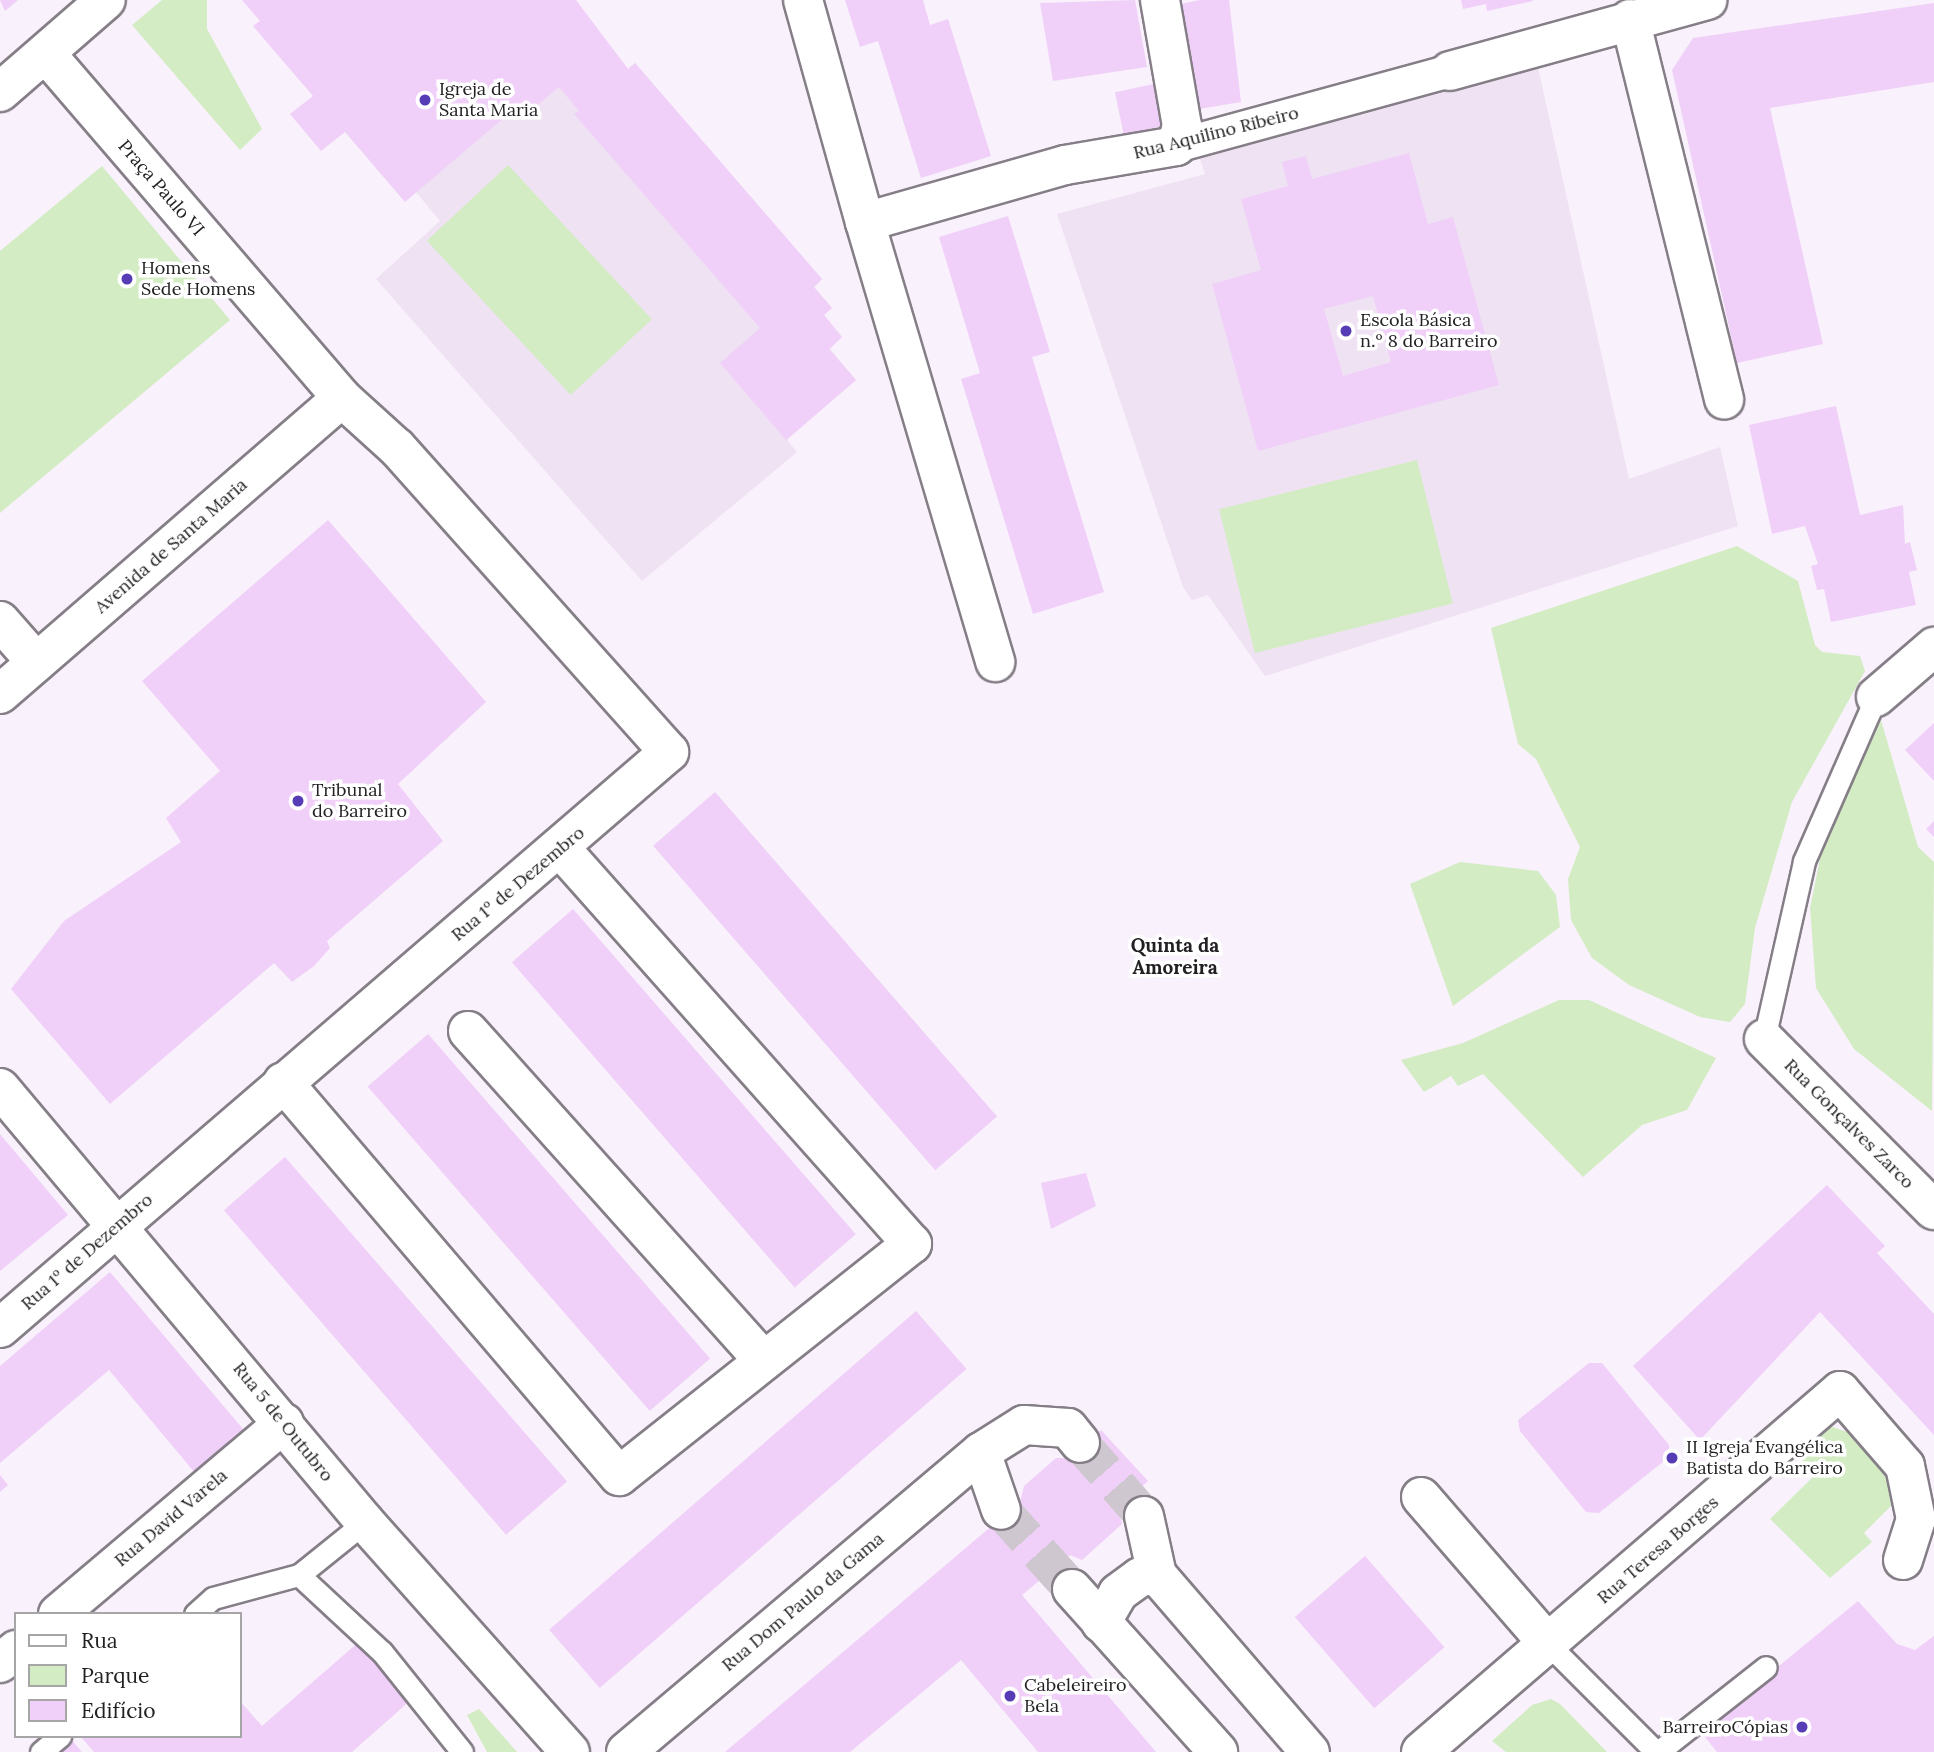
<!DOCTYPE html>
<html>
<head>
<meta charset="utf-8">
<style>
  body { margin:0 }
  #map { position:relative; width:1934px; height:1752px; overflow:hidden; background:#f9f1fb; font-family:Lora,serif }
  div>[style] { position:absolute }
  .built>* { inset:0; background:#efe2f3 }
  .green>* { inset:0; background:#d3ecc4; transform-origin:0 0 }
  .building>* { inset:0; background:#f0d0f9; transform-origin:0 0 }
  .minor-tunnel>* { height:38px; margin-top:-19px; transform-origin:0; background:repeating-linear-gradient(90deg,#cec7d0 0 38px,transparent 0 57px) }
  .roads { filter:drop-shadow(2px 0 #857e87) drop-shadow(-2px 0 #857e87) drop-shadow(0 2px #857e87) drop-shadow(0 -2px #857e87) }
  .service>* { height:21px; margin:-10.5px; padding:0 10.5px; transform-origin:10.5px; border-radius:10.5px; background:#fff }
  .pedestrian>* { height:32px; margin:-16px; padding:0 16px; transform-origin:16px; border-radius:16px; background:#fff }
  .minor>* { height:38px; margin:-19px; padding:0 19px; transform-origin:19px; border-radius:19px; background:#fff }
  .dots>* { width:19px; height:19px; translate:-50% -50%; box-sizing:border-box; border:4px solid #fff; border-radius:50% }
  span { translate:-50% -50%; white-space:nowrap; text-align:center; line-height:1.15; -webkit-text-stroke:7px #fff; paint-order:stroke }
  .poi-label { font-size:18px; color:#232023 }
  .left { translate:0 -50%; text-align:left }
  .right { translate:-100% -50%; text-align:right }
  .street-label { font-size:18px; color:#232023 }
  .neighbourhood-label { font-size:19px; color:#232023; font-weight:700 }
  .legend { position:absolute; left:14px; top:1612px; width:228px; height:126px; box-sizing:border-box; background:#fff; border:2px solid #a7a6a7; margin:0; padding:9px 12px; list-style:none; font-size:21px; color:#232023 }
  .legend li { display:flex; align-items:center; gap:14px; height:35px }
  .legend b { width:35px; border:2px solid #a7a6a7 }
</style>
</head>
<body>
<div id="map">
  <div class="built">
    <div style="clip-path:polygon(609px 45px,628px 69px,635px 63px,822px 279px,814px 287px,832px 308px,824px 315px,842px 337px,830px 349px,856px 380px,787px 440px,797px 452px,642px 581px,376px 279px,440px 221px,416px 192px,519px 105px)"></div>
    <div style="clip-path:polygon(1537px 63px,1629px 479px,1720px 447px,1738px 526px,1265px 676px,1208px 595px,1192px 600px,1183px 587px,1057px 214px,1205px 174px,1200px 159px)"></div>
  </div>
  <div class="green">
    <div style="clip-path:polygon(162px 0,207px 0,207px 29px,262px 129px,240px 150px,132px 25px)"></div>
    <div style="left:508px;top:165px;width:211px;height:111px;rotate:47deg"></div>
    <div style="clip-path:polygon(102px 166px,230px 320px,0 513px,0 251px)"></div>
    <div style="left:1417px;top:460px;width:148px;height:204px;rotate:76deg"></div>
    <div style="clip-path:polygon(1737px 546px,1798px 581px,1815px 645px,1822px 652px,1860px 656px,1865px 671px,1792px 802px,1755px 928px,1745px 1004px,1730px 1022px,1700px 1017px,1629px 985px,1592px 958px,1571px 920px,1568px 879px,1580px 847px,1536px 759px,1518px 744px,1491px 628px)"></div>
    <div style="clip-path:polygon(1881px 720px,1918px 847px,1934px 862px,1932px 1111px,1854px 1049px,1816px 988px,1810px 908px,1824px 839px)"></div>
    <div style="clip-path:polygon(1460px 862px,1538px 871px,1556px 895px,1560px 927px,1453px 1006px,1410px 884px)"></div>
    <div style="clip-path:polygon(1559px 1000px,1589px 1000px,1716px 1058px,1687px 1110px,1642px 1125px,1583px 1177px,1483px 1074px,1458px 1086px,1451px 1076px,1424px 1092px,1401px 1060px,1463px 1043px)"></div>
    <div style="clip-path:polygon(1824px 1424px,1850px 1433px,1894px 1482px,1897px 1500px,1864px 1533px,1872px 1542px,1830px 1578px,1770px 1519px,1816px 1474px,1791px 1449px)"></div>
    <div style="clip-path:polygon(1551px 1699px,1560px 1704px,1607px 1752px,1506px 1752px,1492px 1741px,1532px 1705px)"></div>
    <div style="clip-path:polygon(479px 1709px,517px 1752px,487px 1752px,467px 1715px)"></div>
  </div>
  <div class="building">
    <div style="clip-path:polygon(0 0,18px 0,5px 11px)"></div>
    <div style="clip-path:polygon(242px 0,576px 0,628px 69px,635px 63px,822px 279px,814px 287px,832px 308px,824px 315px,842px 337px,829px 349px,856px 380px,786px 440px,720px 363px,760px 328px,574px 114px,579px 111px,559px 87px,527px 114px,519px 105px,405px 202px,345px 132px,321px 151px,290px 114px,313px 96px,253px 26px,260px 21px)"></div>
    <div style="clip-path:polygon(845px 0,923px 0,930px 25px,948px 19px,991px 156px,921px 178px,878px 41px,860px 47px)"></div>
    <div style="clip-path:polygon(1135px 0,1147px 67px,1053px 81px,1040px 3px)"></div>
    <div style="clip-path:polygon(1200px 0,1229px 0,1241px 102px,1199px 109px,1181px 4px)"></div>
    <div style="clip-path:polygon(1461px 0,1533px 0,1533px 1px,1487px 11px,1486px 4px,1463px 9px)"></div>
    <div style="clip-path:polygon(1934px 3px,1934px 82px,1770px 108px,1823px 344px,1737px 363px,1672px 70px,1693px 38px)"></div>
    <div style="left:1154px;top:84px;width:43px;height:40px;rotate:78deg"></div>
    <div style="clip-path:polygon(evenodd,1409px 153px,1428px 224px,1453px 217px,1499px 385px,1258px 451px,1212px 284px,1261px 270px,1241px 199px,1288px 186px,1282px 162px,1306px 156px,1312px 179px,1409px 153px,1373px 296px,1391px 362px,1343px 376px,1324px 309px,1373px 296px)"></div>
    <div style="clip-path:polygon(1008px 216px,1050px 352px,1032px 357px,1104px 592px,1033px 614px,961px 379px,980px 373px,939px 237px)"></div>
    <div style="clip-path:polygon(1836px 406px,1860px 515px,1903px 505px,1905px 544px,1910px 542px,1917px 570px,1909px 572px,1916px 605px,1831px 622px,1824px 589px,1817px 590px,1811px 566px,1818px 564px,1805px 526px,1772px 534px,1749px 425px)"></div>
    <div style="clip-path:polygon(328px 520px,486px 702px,398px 784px,443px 841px,327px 941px,330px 948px,314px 966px,292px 982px,274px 963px,110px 1104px,11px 989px,64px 921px,181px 842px,166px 818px,220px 771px,142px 681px)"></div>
    <div style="clip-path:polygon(1934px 723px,1934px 781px,1905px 750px)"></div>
    <div style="left:715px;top:792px;width:430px;height:82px;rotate:49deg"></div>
    <div style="clip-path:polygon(1934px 821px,1934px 837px,1926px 829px)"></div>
    <div style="left:573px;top:909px;width:431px;height:81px;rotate:49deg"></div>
    <div style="left:428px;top:1034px;width:430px;height:80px;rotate:49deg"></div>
    <div style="clip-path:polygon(0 1134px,68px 1215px,0 1271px)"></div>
    <div style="left:285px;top:1157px;width:430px;height:81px;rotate:49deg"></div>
    <div style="clip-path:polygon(1086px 1173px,1096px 1206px,1051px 1229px,1041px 1183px)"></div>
    <div style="clip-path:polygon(1827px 1185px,1885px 1246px,1877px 1253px,1934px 1314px,1934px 1435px,1820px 1312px,1700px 1440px,1633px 1366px)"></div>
    <div style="clip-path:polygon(110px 1272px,243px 1429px,195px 1473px,109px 1370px,0 1463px,0 1366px)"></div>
    <div style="left:916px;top:1311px;width:77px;height:486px;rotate:49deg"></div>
    <div style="clip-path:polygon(1589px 1363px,1602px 1363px,1669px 1445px,1669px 1457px,1599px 1513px,1586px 1512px,1520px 1431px,1518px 1420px)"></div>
    <div style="clip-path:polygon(1101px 1430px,1148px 1481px,1118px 1508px,1122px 1524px,1082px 1560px,1070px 1555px,1022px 1595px,1156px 1752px,1038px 1752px,961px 1660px,850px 1752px,725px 1752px,1020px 1502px,1024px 1486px,1056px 1458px,1072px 1458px)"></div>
    <div style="clip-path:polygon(0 1475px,8px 1485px,0 1492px)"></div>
    <div style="left:1365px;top:1556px;width:121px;height:93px;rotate:49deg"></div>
    <div style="clip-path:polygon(1858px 1601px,1897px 1644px,1915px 1650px,1934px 1636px,1934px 1752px,1717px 1752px,1700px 1731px)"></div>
    <div style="clip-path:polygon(361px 1640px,412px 1699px,352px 1752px,94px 1752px,82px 1738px,240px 1736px,240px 1701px,262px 1726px)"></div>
    <div style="clip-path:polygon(69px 1737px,82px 1752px,51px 1752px)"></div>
  </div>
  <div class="minor-tunnel">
    <div style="left:1080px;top:1443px;width:97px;rotate:48.8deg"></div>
    <div style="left:1001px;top:1510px;width:106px;rotate:48.1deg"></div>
  </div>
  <div class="roads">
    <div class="service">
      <div style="left:1764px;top:1039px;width:182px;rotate:-77.3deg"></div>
      <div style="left:1804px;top:861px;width:179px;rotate:-66.3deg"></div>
      <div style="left:299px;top:1575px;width:85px;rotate:-38.8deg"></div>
      <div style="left:195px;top:1614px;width:24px;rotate:-42deg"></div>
      <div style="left:213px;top:1598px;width:89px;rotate:-15deg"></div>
      <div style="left:299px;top:1575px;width:113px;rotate:42.9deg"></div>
      <div style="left:382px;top:1652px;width:128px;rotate:51.3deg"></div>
      <div style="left:1549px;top:1645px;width:151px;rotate:45deg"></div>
      <div style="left:41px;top:1752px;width:25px;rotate:-40deg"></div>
      <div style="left:1658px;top:1752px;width:137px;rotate:-38.2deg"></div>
    </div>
    <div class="pedestrian">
      <div style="left:1176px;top:146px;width:284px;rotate:-15.3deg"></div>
    </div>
    <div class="minor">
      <div style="left:803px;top:0;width:230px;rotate:74.4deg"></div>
      <div style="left:865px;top:222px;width:208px;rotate:-15.9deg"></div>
      <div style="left:1065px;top:165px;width:113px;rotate:-9.7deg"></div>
      <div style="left:1176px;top:146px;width:21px;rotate:-73deg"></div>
      <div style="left:1182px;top:126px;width:128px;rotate:-99.9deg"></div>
      <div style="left:1630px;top:19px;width:392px;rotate:76.1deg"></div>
      <div style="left:1450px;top:71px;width:267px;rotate:-15.4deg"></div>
      <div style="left:0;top:92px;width:140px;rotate:-41deg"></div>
      <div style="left:865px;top:222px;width:459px;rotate:73.5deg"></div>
      <div style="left:0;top:621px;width:55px;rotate:48.7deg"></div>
      <div style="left:0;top:694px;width:452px;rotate:-40.9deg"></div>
      <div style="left:1876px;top:697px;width:77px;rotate:-40.8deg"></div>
      <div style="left:468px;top:1031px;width:443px;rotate:48.1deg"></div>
      <div style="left:1764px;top:1039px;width:241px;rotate:45.2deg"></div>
      <div style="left:283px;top:1082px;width:518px;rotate:49.54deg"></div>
      <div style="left:619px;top:1476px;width:374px;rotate:-38.4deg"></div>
      <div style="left:912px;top:1244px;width:528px;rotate:-131.62deg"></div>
      <div style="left:0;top:1088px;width:567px;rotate:49.94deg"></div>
      <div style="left:365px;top:1522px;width:308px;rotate:48.3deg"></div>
      <div style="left:0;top:1328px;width:883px;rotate:-40.73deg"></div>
      <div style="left:669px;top:752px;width:409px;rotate:-131.8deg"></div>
      <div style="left:396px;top:447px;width:73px;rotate:-137.8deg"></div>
      <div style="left:342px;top:398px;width:454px;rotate:-130.7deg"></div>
      <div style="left:981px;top:1452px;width:61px;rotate:71deg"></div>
      <div style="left:1421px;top:1497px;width:196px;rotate:49.1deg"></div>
      <div style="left:1144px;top:1516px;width:60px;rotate:77.6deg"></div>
      <div style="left:1157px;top:1575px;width:234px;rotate:49.2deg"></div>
      <div style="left:1072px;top:1589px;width:219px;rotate:48.1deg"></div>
      <div style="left:58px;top:1614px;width:296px;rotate:-40.2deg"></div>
      <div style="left:1101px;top:1623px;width:34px;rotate:-60deg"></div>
      <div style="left:1118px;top:1593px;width:27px;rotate:-36deg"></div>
      <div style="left:1140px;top:1577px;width:17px;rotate:-7deg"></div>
      <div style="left:0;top:1663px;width:21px;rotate:-39deg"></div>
      <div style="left:626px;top:1752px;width:465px;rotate:-40.2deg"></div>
      <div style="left:981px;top:1452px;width:51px;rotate:-32.1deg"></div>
      <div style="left:1024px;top:1425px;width:44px;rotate:3.9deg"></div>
      <div style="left:1068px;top:1428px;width:19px;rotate:51deg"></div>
      <div style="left:1421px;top:1752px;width:553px;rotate:-40.75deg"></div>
      <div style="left:1840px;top:1391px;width:99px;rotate:49.1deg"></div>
      <div style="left:1905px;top:1466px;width:54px;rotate:78.3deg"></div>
      <div style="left:1916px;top:1519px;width:43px;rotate:107.6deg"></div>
    </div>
  </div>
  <div class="dots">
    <div style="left:425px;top:100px;background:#573db5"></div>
    <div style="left:127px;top:279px;background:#573db5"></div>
    <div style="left:1346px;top:331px;background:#573db5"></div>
    <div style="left:298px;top:801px;background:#573db5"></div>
    <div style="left:1672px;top:1458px;background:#573db5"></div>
    <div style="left:1010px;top:1696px;background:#573db5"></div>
    <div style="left:1802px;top:1727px;background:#573db5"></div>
  </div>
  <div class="poi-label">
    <span class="left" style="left:439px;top:100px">Igreja de<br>Santa Maria</span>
    <span class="left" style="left:141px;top:279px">Homens<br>Sede Homens</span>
    <span class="left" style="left:1360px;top:331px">Escola Básica<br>n.º 8 do Barreiro</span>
    <span class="left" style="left:312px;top:801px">Tribunal<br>do Barreiro</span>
    <span class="left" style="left:1686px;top:1458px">II Igreja Evangélica<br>Batista do Barreiro</span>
    <span class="left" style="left:1024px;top:1696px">Cabeleireiro<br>Bela</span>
    <span class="right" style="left:1788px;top:1727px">BarreiroCópias</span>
  </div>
  <div class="street-label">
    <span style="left:1216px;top:133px;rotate:-14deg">Rua Aquilino Ribeiro</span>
    <span style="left:161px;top:188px;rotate:49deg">Praça Paulo VI</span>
    <span style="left:171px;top:546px;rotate:-41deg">Avenida de Santa Maria</span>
    <span style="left:518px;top:884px;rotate:-40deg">Rua 1º de Dezembro</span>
    <span style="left:1849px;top:1124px;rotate:45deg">Rua Gonçalves Zarco</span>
    <span style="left:87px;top:1252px;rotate:-41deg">Rua 1º de Dezembro</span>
    <span style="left:283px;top:1422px;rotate:51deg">Rua 5 de Outubro</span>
    <span style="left:171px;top:1518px;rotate:-40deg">Rua David Varela</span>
    <span style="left:1658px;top:1550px;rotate:-41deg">Rua Teresa Borges</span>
    <span style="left:803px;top:1602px;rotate:-40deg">Rua Dom Paulo da Gama</span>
  </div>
  <div class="neighbourhood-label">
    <span style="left:1175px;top:957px">Quinta da<br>Amoreira</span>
  </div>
  <ul class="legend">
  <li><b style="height:9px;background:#fff"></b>Rua</li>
  <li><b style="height:19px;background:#d3ecc4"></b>Parque</li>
  <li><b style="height:19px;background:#f0d0f9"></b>Edifício</li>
  </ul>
</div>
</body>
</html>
